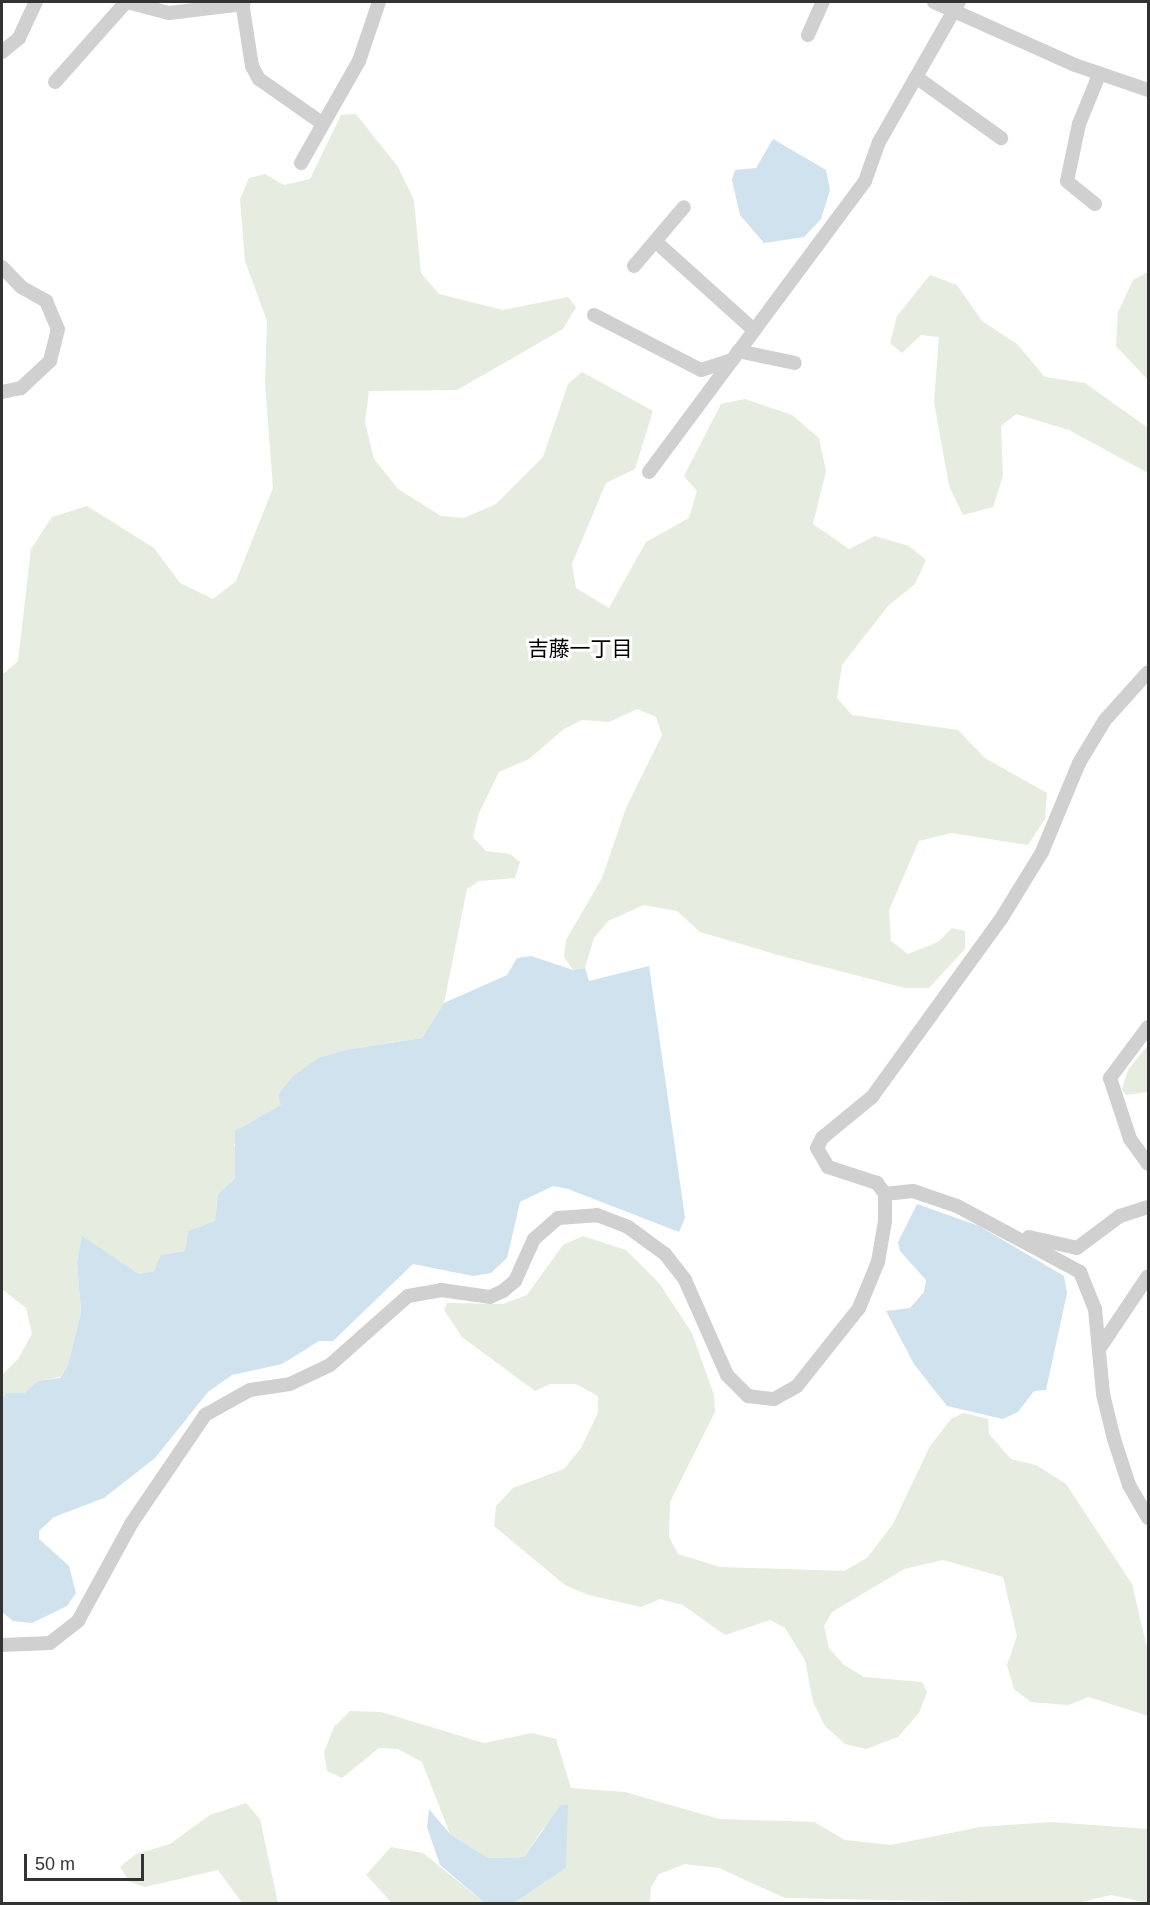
<!DOCTYPE html>
<html>
<head>
<meta charset="utf-8">
<style>
  body { margin:0 }
  #map { position:relative; width:1150px; height:1905px; overflow:hidden; background:#fff; font-family:Helvetica,"Noto Sans JP",sans-serif }
  div>[style] { position:absolute }
  .green>* { inset:0; background:#e6ecdf }
  .water>* { inset:0; background:#cfe2ee }
  .minor>* { height:14px; margin:-7px; padding:0 7px; transform-origin:7px; border-radius:7px; background:#d0d0d0 }
  span { translate:-50% -50%; white-space:nowrap; text-align:center; line-height:1.15; -webkit-text-stroke:6px #fff; paint-order:stroke }
  .neighbourhood-label { font-size:21px; color:#000 }
  .frame { position:absolute; inset:0; border:3px solid #333; pointer-events:none }
  .scale { position:absolute; left:24px; top:1854px; width:120px; height:27px; box-sizing:border-box; border:3px solid #333; border-top:0; padding-left:8px; font-size:18px; line-height:21px; white-space:nowrap; color:#333; -webkit-text-stroke:4px #fff; paint-order:stroke }
</style>
</head>
<body>
<div id="map">
  <div class="green">
    <div style="clip-path:polygon(356px 114px,398px 167px,414px 200px,421px 273px,439px 294px,503px 310px,568px 297px,576px 307px,563px 329px,457px 390px,369px 391px,365px 422px,374px 459px,398px 489px,441px 516px,464px 518px,496px 504px,543px 457px,568px 384px,582px 372px,653px 411px,635px 469px,606px 483px,572px 564px,576px 588px,609px 608px,646px 542px,689px 518px,697px 491px,684px 476px,721px 404px,745px 399px,792px 415px,819px 438px,826px 471px,813px 524px,849px 549px,875px 536px,909px 546px,926px 560px,915px 584px,888px 606px,842px 665px,837px 698px,852px 715px,958px 730px,985px 758px,1047px 793px,1045px 819px,1028px 845px,951px 833px,919px 841px,889px 910px,891px 941px,908px 954px,938px 942px,952px 928px,965px 931px,965px 949px,929px 988px,905px 988px,778px 955px,700px 932px,677px 911px,644px 905px,608px 921px,594px 938px,585px 968px,573px 970px,564px 957px,566px 940px,602px 878px,626px 808px,662px 735px,656px 717px,637px 709px,609px 722px,582px 720px,564px 729px,529px 759px,499px 772px,479px 813px,473px 837px,486px 851px,510px 854px,520px 862px,515px 878px,479px 881px,467px 889px,444px 1003px,422px 1038px,345px 1050px,318px 1058px,293px 1076px,282px 1105px,234px 1144px,239px 1159px,235px 1178px,218px 1194px,215px 1221px,188px 1231px,185px 1251px,162px 1255px,154px 1271px,139px 1274px,82px 1237px,77px 1262px,81px 1312px,68px 1365px,60px 1377px,38px 1381px,24px 1393px,6px 1393px,2px 1400px,2px 1375px,18px 1359px,32px 1334px,26px 1308px,2px 1289px,2px 675px,18px 661px,31px 549px,52px 517px,87px 506px,154px 548px,180px 583px,213px 599px,236px 581px,273px 488px,265px 383px,267px 321px,245px 261px,240px 199px,249px 178px,265px 174px,284px 185px,310px 179px,341px 115px)"></div>
    <div style="clip-path:polygon(1148px 272px,1148px 380px,1116px 346px,1118px 312px,1133px 280px)"></div>
    <div style="clip-path:polygon(930px 275px,957px 285px,982px 321px,1017px 344px,1045px 377px,1085px 383px,1148px 428px,1148px 473px,1069px 430px,1016px 414px,1001px 426px,1003px 476px,993px 507px,963px 515px,949px 486px,934px 402px,939px 337px,921px 335px,902px 353px,890px 343px,897px 316px)"></div>
    <div style="clip-path:polygon(1148px 1045px,1148px 1092px,1126px 1095px,1122px 1089px,1128px 1070px)"></div>
    <div style="clip-path:polygon(583px 1236px,626px 1250px,659px 1283px,692px 1333px,714px 1395px,715px 1412px,670px 1502px,669px 1537px,678px 1554px,720px 1567px,844px 1571px,867px 1558px,893px 1524px,930px 1446px,951px 1419px,964px 1413px,988px 1419px,989px 1434px,1011px 1459px,1036px 1465px,1066px 1484px,1132px 1584px,1148px 1652px,1148px 1716px,1089px 1697px,1068px 1705px,1031px 1702px,1014px 1689px,1007px 1665px,1017px 1636px,1003px 1577px,943px 1560px,904px 1569px,832px 1612px,824px 1626px,829px 1648px,844px 1665px,864px 1677px,922px 1682px,927px 1692px,919px 1713px,898px 1737px,866px 1749px,845px 1744px,825px 1726px,813px 1702px,805px 1660px,785px 1628px,770px 1620px,725px 1635px,683px 1605px,660px 1599px,641px 1607px,588px 1595px,565px 1585px,494px 1526px,496px 1506px,513px 1488px,564px 1469px,581px 1448px,598px 1413px,598px 1396px,576px 1384px,550px 1384px,535px 1391px,462px 1337px,444px 1310px,447px 1303px,503px 1304px,527px 1295px,563px 1245px)"></div>
    <div style="clip-path:polygon(350px 1711px,381px 1712px,484px 1743px,532px 1733px,556px 1739px,571px 1788px,625px 1792px,719px 1819px,814px 1822px,845px 1840px,891px 1845px,980px 1827px,1051px 1822px,1148px 1829px,1148px 1903px,1111px 1895px,1074px 1904px,785px 1898px,719px 1868px,685px 1864px,659px 1874px,651px 1887px,650px 1903px,514px 1903px,566px 1868px,544px 1827px,524px 1857px,488px 1858px,450px 1834px,422px 1762px,398px 1749px,379px 1748px,342px 1778px,327px 1771px,324px 1752px,334px 1727px)"></div>
    <div style="clip-path:polygon(246px 1803px,260px 1819px,278px 1903px,242px 1903px,218px 1870px,145px 1887px,130px 1882px,120px 1867px,136px 1854px,170px 1844px,210px 1815px)"></div>
    <div style="clip-path:polygon(391px 1847px,423px 1853px,485px 1903px,392px 1903px,366px 1875px)"></div>
  </div>
  <div class="water">
    <div style="clip-path:polygon(773px 139px,826px 170px,830px 190px,821px 219px,804px 237px,764px 243px,740px 215px,732px 180px,735px 170px,756px 168px)"></div>
    <div style="clip-path:polygon(531px 956px,573px 970px,585px 968px,589px 981px,649px 966px,685px 1218px,679px 1232px,568px 1189px,553px 1186px,520px 1202px,507px 1258px,491px 1273px,473px 1276px,413px 1264px,333px 1341px,319px 1341px,282px 1364px,232px 1375px,208px 1392px,155px 1458px,104px 1498px,54px 1517px,39px 1531px,39px 1539px,69px 1566px,76px 1593px,67px 1606px,32px 1623px,13px 1621px,2px 1612px,2px 1400px,6px 1393px,24px 1393px,38px 1381px,60px 1378px,68px 1365px,81px 1312px,77px 1262px,82px 1236px,139px 1274px,154px 1271px,161px 1255px,185px 1251px,188px 1231px,215px 1221px,218px 1194px,235px 1178px,235px 1131px,281px 1105px,278px 1095px,293px 1076px,318px 1058px,345px 1050px,422px 1038px,444px 1003px,507px 975px,517px 958px)"></div>
    <div style="clip-path:polygon(917px 1204px,979px 1226px,1064px 1276px,1067px 1293px,1046px 1390px,1034px 1391px,1018px 1412px,1003px 1419px,947px 1406px,914px 1364px,886px 1311px,910px 1308px,924px 1292px,926px 1280px,900px 1251px,898px 1242px)"></div>
    <div style="clip-path:polygon(568px 1804px,566px 1868px,514px 1903px,485px 1903px,440px 1865px,427px 1827px,429px 1809px,450px 1834px,488px 1858px,524px 1857px,560px 1806px)"></div>
  </div>
  <div class="minor">
    <div style="left:127px;top:2px;width:43px;rotate:14.7deg"></div>
    <div style="left:169px;top:13px;width:75px;rotate:-6.9deg"></div>
    <div style="left:242px;top:2px;width:65px;rotate:81.1deg"></div>
    <div style="left:252px;top:66px;width:15px;rotate:62deg"></div>
    <div style="left:259px;top:79px;width:78px;rotate:35.1deg"></div>
    <div style="left:934px;top:2px;width:154px;rotate:24.1deg"></div>
    <div style="left:1075px;top:65px;width:77px;rotate:18.9deg"></div>
    <div style="left:808px;top:35px;width:36px;rotate:-66deg"></div>
    <div style="left:2px;top:52px;width:22px;rotate:-39deg"></div>
    <div style="left:19px;top:38px;width:40px;rotate:-65deg"></div>
    <div style="left:916px;top:77px;width:105px;rotate:35.7deg"></div>
    <div style="left:55px;top:82px;width:107px;rotate:-48.4deg"></div>
    <div style="left:301px;top:163px;width:117px;rotate:-60.4deg"></div>
    <div style="left:359px;top:61px;width:62px;rotate:-71.3deg"></div>
    <div style="left:1095px;top:204px;width:36px;rotate:-141deg"></div>
    <div style="left:1067px;top:181px;width:58px;rotate:-78.1deg"></div>
    <div style="left:1079px;top:124px;width:53px;rotate:-67.8deg"></div>
    <div style="left:655px;top:241px;width:133px;rotate:42deg"></div>
    <div style="left:634px;top:266px;width:77px;rotate:-49.7deg"></div>
    <div style="left:2px;top:267px;width:28px;rotate:46deg"></div>
    <div style="left:21px;top:287px;width:29px;rotate:29deg"></div>
    <div style="left:46px;top:301px;width:30px;rotate:67deg"></div>
    <div style="left:58px;top:329px;width:33px;rotate:104deg"></div>
    <div style="left:50px;top:361px;width:40px;rotate:137deg"></div>
    <div style="left:21px;top:388px;width:19px;rotate:168deg"></div>
    <div style="left:594px;top:315px;width:120px;rotate:27.2deg"></div>
    <div style="left:701px;top:370px;width:33px;rotate:-18deg"></div>
    <div style="left:738px;top:351px;width:58px;rotate:11.9deg"></div>
    <div style="left:649px;top:472px;width:362px;rotate:-53.4deg"></div>
    <div style="left:865px;top:181px;width:41px;rotate:-70.3deg"></div>
    <div style="left:879px;top:142px;width:161px;rotate:-60.3deg"></div>
    <div style="left:1148px;top:1027px;width:64px;rotate:126.7deg"></div>
    <div style="left:1110px;top:1078px;width:64px;rotate:71.8deg"></div>
    <div style="left:1130px;top:1139px;width:31px;rotate:54deg"></div>
    <div style="left:885px;top:1194px;width:28px;rotate:-6deg"></div>
    <div style="left:913px;top:1191px;width:46px;rotate:18.8deg"></div>
    <div style="left:957px;top:1206px;width:140px;rotate:28.2deg"></div>
    <div style="left:1080px;top:1272px;width:40px;rotate:68deg"></div>
    <div style="left:1095px;top:1309px;width:85px;rotate:84.6deg"></div>
    <div style="left:1103px;top:1394px;width:46px;rotate:76.3deg"></div>
    <div style="left:1114px;top:1439px;width:48px;rotate:71.9deg"></div>
    <div style="left:1129px;top:1485px;width:38px;rotate:60deg"></div>
    <div style="left:1029px;top:1237px;width:49px;rotate:12.9deg"></div>
    <div style="left:1077px;top:1248px;width:54px;rotate:-36.7deg"></div>
    <div style="left:1120px;top:1216px;width:29px;rotate:-18deg"></div>
    <div style="left:1101px;top:1346px;width:84px;rotate:-56.1deg"></div>
    <div style="left:2px;top:1645px;width:48px;rotate:-2.4deg"></div>
    <div style="left:50px;top:1643px;width:36px;rotate:-38deg"></div>
    <div style="left:78px;top:1621px;width:111px;rotate:-61.3deg"></div>
    <div style="left:131px;top:1524px;width:132px;rotate:-55.8deg"></div>
    <div style="left:205px;top:1415px;width:51px;rotate:-29.1deg"></div>
    <div style="left:250px;top:1390px;width:40px;rotate:-8.5deg"></div>
    <div style="left:290px;top:1384px;width:44px;rotate:-25.4deg"></div>
    <div style="left:330px;top:1365px;width:104px;rotate:-41.5deg"></div>
    <div style="left:408px;top:1296px;width:34px;rotate:-10deg"></div>
    <div style="left:441px;top:1290px;width:49px;rotate:8.1deg"></div>
    <div style="left:490px;top:1297px;width:14px;rotate:-25deg"></div>
    <div style="left:503px;top:1291px;width:16px;rotate:-40deg"></div>
    <div style="left:515px;top:1281px;width:46px;rotate:-65.7deg"></div>
    <div style="left:534px;top:1239px;width:32px;rotate:-41deg"></div>
    <div style="left:558px;top:1218px;width:39px;rotate:-4deg"></div>
    <div style="left:597px;top:1215px;width:33px;rotate:21deg"></div>
    <div style="left:628px;top:1227px;width:46px;rotate:36.1deg"></div>
    <div style="left:665px;top:1254px;width:33px;rotate:52deg"></div>
    <div style="left:685px;top:1280px;width:104px;rotate:66.1deg"></div>
    <div style="left:727px;top:1375px;width:30px;rotate:45deg"></div>
    <div style="left:748px;top:1396px;width:26px;rotate:7deg"></div>
    <div style="left:774px;top:1399px;width:26px;rotate:-29deg"></div>
    <div style="left:797px;top:1386px;width:100px;rotate:-51.5deg"></div>
    <div style="left:859px;top:1308px;width:50px;rotate:-67.6deg"></div>
    <div style="left:878px;top:1262px;width:42px;rotate:-80.3deg"></div>
    <div style="left:885px;top:1221px;width:27px;rotate:-90deg"></div>
    <div style="left:885px;top:1194px;width:14px;rotate:-126deg"></div>
    <div style="left:877px;top:1183px;width:52px;rotate:-161.9deg"></div>
    <div style="left:828px;top:1167px;width:22px;rotate:-120deg"></div>
    <div style="left:817px;top:1148px;width:11px;rotate:-63deg"></div>
    <div style="left:822px;top:1138px;width:65px;rotate:-39.4deg"></div>
    <div style="left:872px;top:1097px;width:220px;rotate:-54.1deg"></div>
    <div style="left:1001px;top:919px;width:79px;rotate:-58.5deg"></div>
    <div style="left:1042px;top:852px;width:96px;rotate:-67.4deg"></div>
    <div style="left:1079px;top:763px;width:50px;rotate:-58.8deg"></div>
    <div style="left:1105px;top:720px;width:64px;rotate:-48.1deg"></div>
  </div>
  <div class="neighbourhood-label">
    <span style="left:580px;top:649px">吉藤一丁目</span>
  </div>
  <div class="frame"></div>
  <div class="scale">50 m</div>
</div>
</body>
</html>
